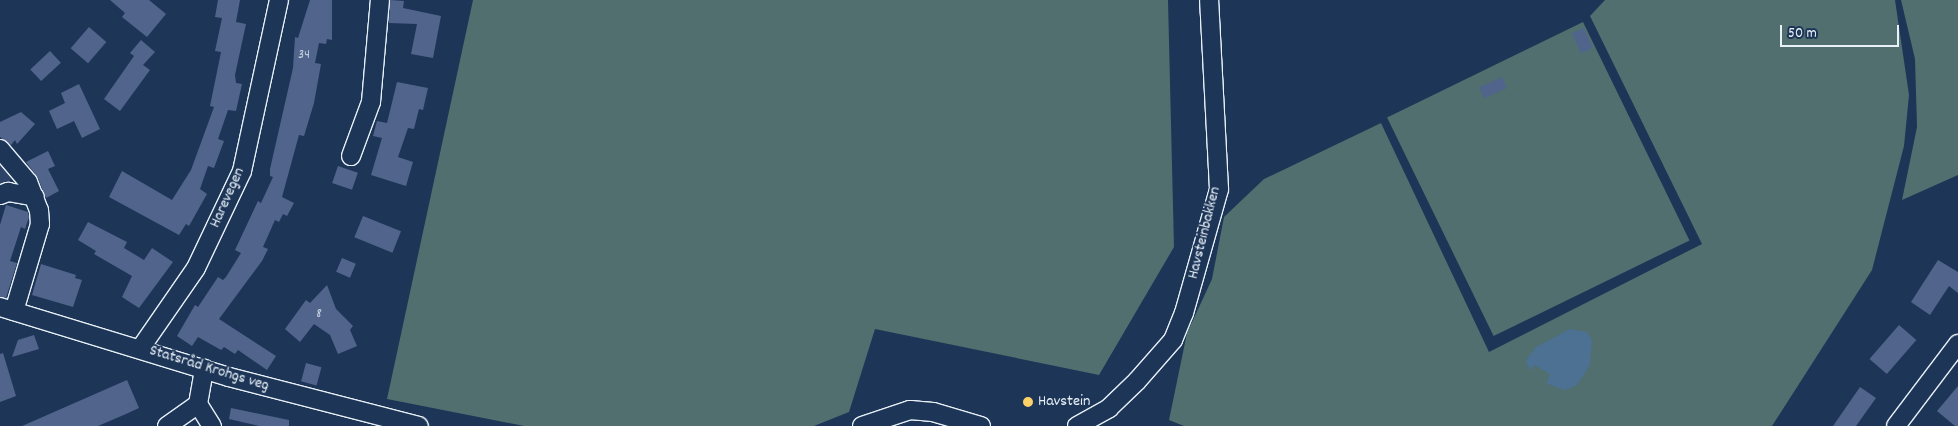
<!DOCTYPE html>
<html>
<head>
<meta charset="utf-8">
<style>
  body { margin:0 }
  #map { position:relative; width:1958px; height:426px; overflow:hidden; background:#1d3557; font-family:Dekko,sans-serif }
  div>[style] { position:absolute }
  .built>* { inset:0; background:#2d4367 }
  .green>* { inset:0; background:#506f6e; transform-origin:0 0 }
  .water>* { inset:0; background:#4c7192 }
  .building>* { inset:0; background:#51658c; transform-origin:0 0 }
  .roads { filter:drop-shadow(1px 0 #e8f1f8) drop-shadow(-1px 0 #e8f1f8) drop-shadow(0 1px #e8f1f8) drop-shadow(0 -1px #e8f1f8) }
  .street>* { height:18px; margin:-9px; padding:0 9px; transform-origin:9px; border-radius:9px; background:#1d3557 }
  .dots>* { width:14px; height:14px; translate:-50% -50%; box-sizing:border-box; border:2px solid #1d3557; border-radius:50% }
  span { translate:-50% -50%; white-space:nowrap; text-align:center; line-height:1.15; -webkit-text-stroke:4px #1d3557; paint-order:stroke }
  .number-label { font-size:14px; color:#c2cedd }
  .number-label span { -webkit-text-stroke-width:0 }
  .street-label { font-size:16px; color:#e8f1f8 }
  .poi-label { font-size:16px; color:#e8f1f8 }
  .left { translate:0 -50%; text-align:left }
  .scale { position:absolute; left:1780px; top:25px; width:119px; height:22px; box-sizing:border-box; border:2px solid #e8f1f8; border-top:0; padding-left:6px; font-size:15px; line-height:18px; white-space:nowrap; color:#e8f1f8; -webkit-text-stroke:4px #1d3557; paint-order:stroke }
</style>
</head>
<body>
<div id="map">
  <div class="built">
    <div style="clip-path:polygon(0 153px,12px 176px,0 202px)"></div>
  </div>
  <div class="green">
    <div style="clip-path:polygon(473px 0,1168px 0,1174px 247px,1099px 375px,875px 329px,849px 412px,814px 426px,524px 426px,387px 399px)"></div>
    <div style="clip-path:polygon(1605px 0,1895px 0,1909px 95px,1904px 146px,1872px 270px,1772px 426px,1184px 426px,1169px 420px,1187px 333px,1212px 279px,1224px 217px,1264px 179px,1381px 123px,1489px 352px,1702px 244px,1590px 16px)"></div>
    <div style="clip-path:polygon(1901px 0,1958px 0,1958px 175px,1902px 200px,1917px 127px,1915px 59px)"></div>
    <div style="left:1583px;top:22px;width:243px;height:218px;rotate:64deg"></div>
  </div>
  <div class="water">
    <div style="clip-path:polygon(1570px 329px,1587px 332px,1592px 340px,1590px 365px,1576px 386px,1564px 390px,1546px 383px,1550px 374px,1534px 365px,1530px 371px,1526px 360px,1536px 347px)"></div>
  </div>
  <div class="building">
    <div style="clip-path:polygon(110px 0,149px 0,166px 14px,147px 37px,122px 17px,125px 13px)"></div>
    <div style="clip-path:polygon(218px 0,240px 0,236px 22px,246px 24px,235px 75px,236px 83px,242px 84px,236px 111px,228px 110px,218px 139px,224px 141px,214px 168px,208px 166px,200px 189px,207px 194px,189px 226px,186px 224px,179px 235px,109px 197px,122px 171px,172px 200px,191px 170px,214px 107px,210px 106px,221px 52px,215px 51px,222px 18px,215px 17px)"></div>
    <div style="clip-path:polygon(310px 0,332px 0,332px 40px,327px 39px,326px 44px,319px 43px,315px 63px,321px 64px,314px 103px,304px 136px,299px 135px,282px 197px,294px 203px,287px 216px,283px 214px,279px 222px,275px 220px,263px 247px,268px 249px,262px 261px,219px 319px,276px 356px,267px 370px,238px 350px,235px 354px,224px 347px,221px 350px,198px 337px,192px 346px,177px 336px,195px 305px,198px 307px,218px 277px,223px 280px,226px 277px,241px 253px,235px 250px,258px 201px,261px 203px,273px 177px,270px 176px,270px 169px,293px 68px,295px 37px,298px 38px)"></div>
    <div style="clip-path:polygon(390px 0,404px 1px,403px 8px,441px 16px,433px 58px,411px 54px,417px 24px,389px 23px)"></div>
    <div style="left:89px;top:27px;width:23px;height:28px;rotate:41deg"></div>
    <div style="left:1584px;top:28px;width:22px;height:13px;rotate:66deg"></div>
    <div style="clip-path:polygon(141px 40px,155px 52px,143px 65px,150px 70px,120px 111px,104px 99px,134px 56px,130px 53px)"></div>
    <div style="left:50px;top:51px;width:16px;height:27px;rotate:47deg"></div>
    <div style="left:1502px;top:77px;width:12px;height:25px;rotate:66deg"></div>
    <div style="clip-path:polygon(397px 82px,428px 88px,423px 110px,419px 109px,414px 129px,408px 128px,398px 157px,413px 162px,406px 186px,371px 175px,382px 138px,373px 136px,377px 121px,387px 123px)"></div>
    <div style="clip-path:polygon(79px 84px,100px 129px,82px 138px,74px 121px,57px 129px,49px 111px,65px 103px,61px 93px)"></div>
    <div style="clip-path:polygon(21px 112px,35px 124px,17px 144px,15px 140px,11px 145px,0 137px,0 122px)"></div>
    <div style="clip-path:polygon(48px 151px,55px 166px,48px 169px,59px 191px,46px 198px,38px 178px,26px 162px)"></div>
    <div style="left:338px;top:166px;width:21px;height:18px;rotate:19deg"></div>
    <div style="clip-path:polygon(6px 205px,28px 212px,29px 217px,25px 229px,21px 227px,10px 261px,17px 263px,6px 298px,0 297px,0 225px)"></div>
    <div style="left:363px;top:216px;width:41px;height:23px;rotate:22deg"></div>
    <div style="clip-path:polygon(88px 222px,127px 242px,124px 248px,144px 260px,152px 248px,173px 262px,139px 308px,122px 297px,132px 276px,94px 254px,96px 251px,78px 240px)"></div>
    <div style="left:342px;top:258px;width:15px;height:15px;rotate:23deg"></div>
    <div style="clip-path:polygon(1938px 260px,1958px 272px,1958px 293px,1949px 286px,1930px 315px,1911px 302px)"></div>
    <div style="clip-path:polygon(41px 264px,76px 275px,75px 278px,82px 280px,73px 307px,32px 295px)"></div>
    <div style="clip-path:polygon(327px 285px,336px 309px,353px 326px,350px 330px,357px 346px,338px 354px,330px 335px,314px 324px,300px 342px,285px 329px,306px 300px,310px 303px)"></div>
    <div style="left:1899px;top:325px;width:23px;height:45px;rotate:41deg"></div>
    <div style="clip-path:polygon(34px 335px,39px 349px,12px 357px,18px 340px)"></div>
    <div style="clip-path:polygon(3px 353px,16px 396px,0 402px,0 354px)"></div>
    <div style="left:306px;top:363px;width:16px;height:19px;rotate:15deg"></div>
    <div style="clip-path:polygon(127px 380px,139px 408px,126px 414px,98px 426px,22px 426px)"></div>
    <div style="clip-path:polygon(1958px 386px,1958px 426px,1955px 426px,1937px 411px)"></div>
    <div style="clip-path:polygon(1860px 387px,1876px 398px,1856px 426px,1833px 426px)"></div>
    <div style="clip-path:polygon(231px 408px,289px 420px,289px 426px,259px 426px,229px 419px)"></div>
  </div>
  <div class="roads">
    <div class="street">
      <div style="left:0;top:149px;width:43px;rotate:49.7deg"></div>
      <div style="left:28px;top:182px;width:30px;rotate:69deg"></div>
      <div style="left:39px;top:210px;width:14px;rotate:86deg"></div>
      <div style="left:40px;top:224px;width:91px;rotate:106.6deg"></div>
      <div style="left:351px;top:156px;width:58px;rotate:-69.7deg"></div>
      <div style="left:371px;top:102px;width:102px;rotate:-85deg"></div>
      <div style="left:0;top:195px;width:9px;rotate:-21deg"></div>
      <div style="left:8px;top:192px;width:27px;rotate:10deg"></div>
      <div style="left:0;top:307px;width:239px;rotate:17deg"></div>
      <div style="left:229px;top:377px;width:196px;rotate:14.5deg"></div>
      <div style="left:140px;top:349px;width:98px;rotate:-55.3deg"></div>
      <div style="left:196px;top:268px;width:107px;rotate:-64.6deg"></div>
      <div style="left:242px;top:171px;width:175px;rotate:-77.8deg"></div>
      <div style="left:198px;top:404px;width:26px;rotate:58deg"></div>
      <div style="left:167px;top:426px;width:38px;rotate:-35deg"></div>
      <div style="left:198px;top:404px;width:36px;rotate:-80deg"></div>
      <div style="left:862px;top:426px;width:51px;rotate:-18.4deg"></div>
      <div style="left:910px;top:410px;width:23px;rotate:5deg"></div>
      <div style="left:933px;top:412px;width:50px;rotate:16.3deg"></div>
      <div style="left:1077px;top:426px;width:37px;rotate:-29deg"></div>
      <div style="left:1109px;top:408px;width:39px;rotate:-44deg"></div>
      <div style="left:1137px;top:381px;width:55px;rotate:-48.7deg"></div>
      <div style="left:1173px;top:340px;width:29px;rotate:-68deg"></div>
      <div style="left:1184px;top:313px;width:129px;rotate:-74.2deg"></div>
      <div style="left:1219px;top:189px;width:189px;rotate:-93deg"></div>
      <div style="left:1896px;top:426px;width:103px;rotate:-52.9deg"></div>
    </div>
  </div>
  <div class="dots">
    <div style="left:1028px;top:402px;background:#ffd166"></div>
  </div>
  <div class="number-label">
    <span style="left:304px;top:55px">34</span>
    <span style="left:319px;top:314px">8</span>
  </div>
  <div class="street-label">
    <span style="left:228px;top:198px;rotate:-66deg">Harevegen</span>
    <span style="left:1205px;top:233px;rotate:-76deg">Havsteinbakken</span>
    <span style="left:209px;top:369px;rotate:17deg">Statsråd Krohgs veg</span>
  </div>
  <div class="poi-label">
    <span class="left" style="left:1038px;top:402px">Havstein</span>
  </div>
  <div class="scale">50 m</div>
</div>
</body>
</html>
